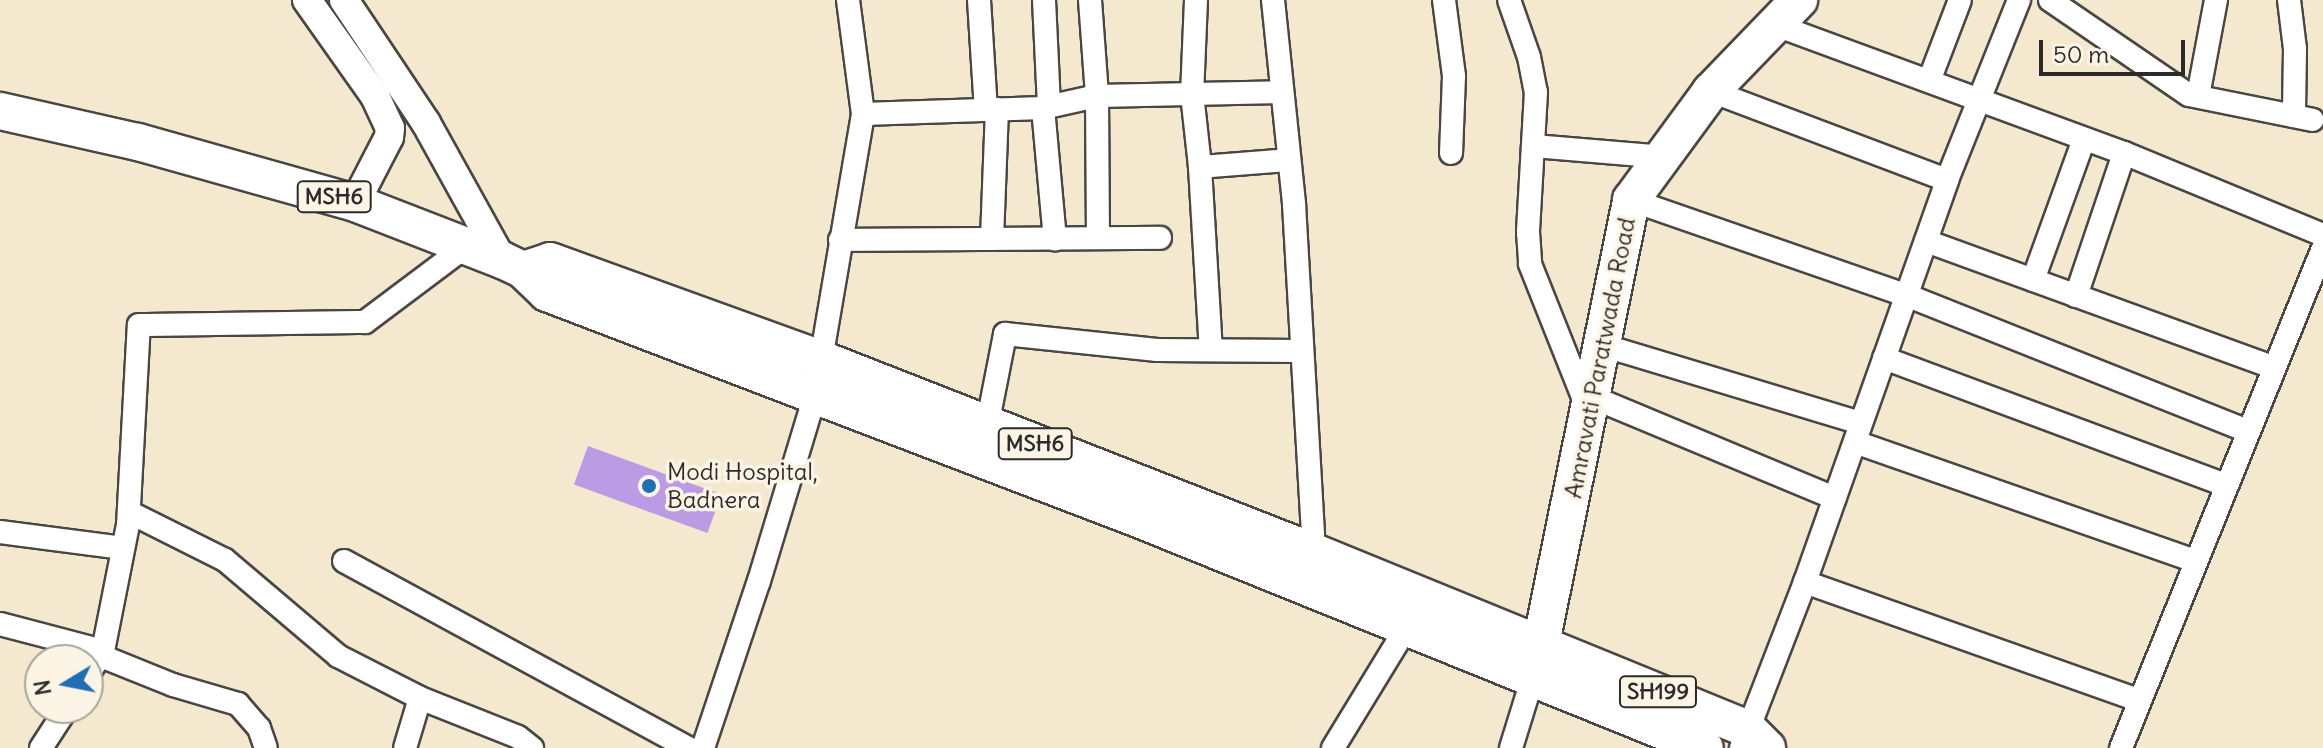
<!DOCTYPE html>
<html>
<head>
<meta charset="utf-8">
<style>
  body { margin:0 }
  #map { position:relative; width:2323px; height:748px; overflow:hidden; background:#f4e8ce; font-family:Delius,sans-serif }
  div>[style] { position:absolute }
  .building>* { inset:0; background:#bb9ce4; transform-origin:0 0 }
  .roads { filter:drop-shadow(2px 0 #494743) drop-shadow(-2px 0 #494743) drop-shadow(0 2px #494743) drop-shadow(0 -2px #494743) }
  .minor>* { height:22px; margin:-11px; padding:0 11px; transform-origin:11px; border-radius:11px; background:#fff }
  .tertiary>* { height:28px; margin:-14px; padding:0 14px; transform-origin:14px; border-radius:14px; background:#fff }
  .primary>* { height:36px; margin:-18px; padding:0 18px; transform-origin:18px; border-radius:18px; background:#fff }
  .dots>* { width:22px; height:22px; translate:-50% -50%; box-sizing:border-box; border:4px solid #fcf5e5; border-radius:50% }
  span { translate:-50% -50%; white-space:nowrap; text-align:center; line-height:1.15; -webkit-text-stroke:7px #fcf5e5; paint-order:stroke }
  .shield-label span { padding:2px 6px; background:#fcf5e5; border:2px solid; border-radius:6px; -webkit-text-stroke-width:0 }
  .shield-label { font-size:22px; color:#2b2b2b; font-weight:700 }
  .street-label { font-size:24px; color:#2b2b2b }
  .poi-label { font-size:24px; color:#2b2b2b }
  .left { translate:0 -50%; text-align:left }
  .north { position:absolute; left:24px; top:644px; width:80px; height:80px; box-sizing:border-box; background:#fcf5e5; border:2px solid #a8a49b; border-radius:50%; rotate:260deg; font-size:22px; font-weight:700; line-height:32px; text-align:center; color:#2b2b2b }
  .north::after { content:''; display:block; margin:auto; width:28px; height:36px; background:#1f6fb2; clip-path:polygon(50% 0,100% 100%,50% 72%,0 100%) }
  .scale { position:absolute; left:2039px; top:40px; width:146px; height:36px; box-sizing:border-box; border:4px solid #2b2b2b; border-top:0; padding-left:10px; font-size:24px; line-height:28px; white-space:nowrap; color:#2b2b2b; -webkit-text-stroke:6px #fcf5e5; paint-order:stroke }
</style>
</head>
<body>
<div id="map">
  <div class="building">
    <div style="left:588px;top:446px;width:142px;height:41px;rotate:20deg"></div>
  </div>
  <div class="roads">
    <div class="minor">
      <div style="left:979px;top:0;width:110px;rotate:86.4deg"></div>
      <div style="left:1044px;top:0;width:106px;rotate:87.3deg"></div>
      <div style="left:1090px;top:0;width:96px;rotate:85.8deg"></div>
      <div style="left:1097px;top:96px;width:142px;rotate:89.6deg"></div>
      <div style="left:1196px;top:0;width:94px;rotate:92.4deg"></div>
      <div style="left:1192px;top:94px;width:73px;rotate:83.7deg"></div>
      <div style="left:1200px;top:167px;width:89px;rotate:-4.5deg"></div>
      <div style="left:1273px;top:0;width:205px;rotate:84.1deg"></div>
      <div style="left:1294px;top:204px;width:349px;rotate:86.7deg"></div>
      <div style="left:1444px;top:0;width:77px;rotate:82.5deg"></div>
      <div style="left:1454px;top:76px;width:77px;rotate:92.2deg"></div>
      <div style="left:1509px;top:0;width:60px;rotate:70.7deg"></div>
      <div style="left:1529px;top:57px;width:36px;rotate:79deg"></div>
      <div style="left:1536px;top:92px;width:140px;rotate:93.3deg"></div>
      <div style="left:1528px;top:232px;width:32px;rotate:86deg"></div>
      <div style="left:1530px;top:264px;width:154px;rotate:68.3deg"></div>
      <div style="left:2050px;top:0;width:168px;rotate:34.4deg"></div>
      <div style="left:2189px;top:95px;width:126px;rotate:11.4deg"></div>
      <div style="left:2289px;top:0;width:49px;rotate:83deg"></div>
      <div style="left:2295px;top:49px;width:67px;rotate:90.9deg"></div>
      <div style="left:1773px;top:24px;width:374px;rotate:20.2deg"></div>
      <div style="left:2124px;top:153px;width:215px;rotate:22.4deg"></div>
      <div style="left:1929px;top:81px;width:87px;rotate:-69.1deg"></div>
      <div style="left:1711px;top:91px;width:252px;rotate:20.7deg"></div>
      <div style="left:2198px;top:96px;width:98px;rotate:-79.4deg"></div>
      <div style="left:1043px;top:108px;width:132px;rotate:84.8deg"></div>
      <div style="left:863px;top:114px;width:180px;rotate:-1.9deg"></div>
      <div style="left:1043px;top:108px;width:55px;rotate:-12.5deg"></div>
      <div style="left:1097px;top:96px;width:185px;rotate:-1.2deg"></div>
      <div style="left:1533px;top:146px;width:130px;rotate:4.8deg"></div>
      <div style="left:1200px;top:167px;width:183px;rotate:86.6deg"></div>
      <div style="left:1631px;top:200px;width:291px;rotate:19.1deg"></div>
      <div style="left:1906px;top:295px;width:367px;rotate:21.7deg"></div>
      <div style="left:992px;top:239px;width:130px;rotate:-87.8deg"></div>
      <div style="left:840px;top:240px;width:320px;rotate:-0.4deg"></div>
      <div style="left:1926px;top:241px;width:369px;rotate:20deg"></div>
      <div style="left:2033px;top:280px;width:150px;rotate:-70.1deg"></div>
      <div style="left:2076px;top:296px;width:151px;rotate:-71.4deg"></div>
      <div style="left:1602px;top:345px;width:270px;rotate:16.8deg"></div>
      <div style="left:1884px;top:358px;width:364px;rotate:20.4deg"></div>
      <div style="left:1592px;top:397px;width:263px;rotate:22.6deg"></div>
      <div style="left:987px;top:426px;width:94px;rotate:-78.9deg"></div>
      <div style="left:1005px;top:334px;width:153px;rotate:6deg"></div>
      <div style="left:1157px;top:350px;width:144px;rotate:0.4deg"></div>
      <div style="left:1855px;top:442px;width:360px;rotate:19.3deg"></div>
      <div style="left:129px;top:512px;width:107px;rotate:26.6deg"></div>
      <div style="left:225px;top:560px;width:148px;rotate:40.3deg"></div>
      <div style="left:338px;top:656px;width:92px;rotate:27.1deg"></div>
      <div style="left:420px;top:698px;width:52px;rotate:106.7deg"></div>
      <div style="left:0;top:532px;width:124px;rotate:7.4deg"></div>
      <div style="left:344px;top:561px;width:392px;rotate:28.5deg"></div>
      <div style="left:1805px;top:582px;width:354px;rotate:19.5deg"></div>
      <div style="left:0;top:624px;width:106px;rotate:14.7deg"></div>
      <div style="left:101px;top:656px;width:78px;rotate:21.9deg"></div>
      <div style="left:173px;top:685px;width:68px;rotate:16.3deg"></div>
      <div style="left:238px;top:704px;width:32px;rotate:49deg"></div>
      <div style="left:259px;top:728px;width:21px;rotate:71deg"></div>
      <div style="left:88px;top:675px;width:28px;rotate:-58deg"></div>
      <div style="left:103px;top:651px;width:128px;rotate:-78.8deg"></div>
      <div style="left:128px;top:525px;width:200px;rotate:-86.9deg"></div>
      <div style="left:139px;top:325px;width:226px;rotate:-0.8deg"></div>
      <div style="left:365px;top:322px;width:125px;rotate:-36.9deg"></div>
      <div style="left:420px;top:698px;width:105px;rotate:21.7deg"></div>
      <div style="left:518px;top:737px;width:18px;rotate:38deg"></div>
      <div style="left:41px;top:748px;width:48px;rotate:-57deg"></div>
      <div style="left:703px;top:748px;width:176px;rotate:-71.5deg"></div>
      <div style="left:759px;top:581px;width:194px;rotate:-73.2deg"></div>
      <div style="left:815px;top:395px;width:285px;rotate:-80.3deg"></div>
      <div style="left:863px;top:114px;width:115px;rotate:-97.5deg"></div>
      <div style="left:1333px;top:748px;width:150px;rotate:-58.6deg"></div>
      <div style="left:1511px;top:748px;width:74px;rotate:-72.8deg"></div>
      <div style="left:1741px;top:748px;width:178px;rotate:-68.9deg"></div>
      <div style="left:1805px;top:582px;width:426px;rotate:-70.5deg"></div>
      <div style="left:1947px;top:180px;width:194px;rotate:-68.2deg"></div>
      <div style="left:2121px;top:748px;width:539px;rotate:-68deg"></div>
    </div>
    <div class="tertiary">
      <div style="left:307px;top:0;width:118px;rotate:54.7deg"></div>
      <div style="left:375px;top:96px;width:35px;rotate:65deg"></div>
      <div style="left:390px;top:128px;width:9px;rotate:96deg"></div>
      <div style="left:389px;top:137px;width:74px;rotate:117.3deg"></div>
      <div style="left:344px;top:0;width:148px;rotate:56.3deg"></div>
      <div style="left:426px;top:123px;width:157px;rotate:61deg"></div>
    </div>
    <div class="primary">
      <div style="left:0;top:111px;width:141px;rotate:12.7deg"></div>
      <div style="left:138px;top:142px;width:225px;rotate:15.7deg"></div>
      <div style="left:355px;top:203px;width:158px;rotate:21.2deg"></div>
      <div style="left:502px;top:260px;width:23px;rotate:25deg"></div>
      <div style="left:523px;top:270px;width:33px;rotate:44deg"></div>
      <div style="left:547px;top:293px;width:636px;rotate:20.91deg"></div>
      <div style="left:1141px;top:520px;width:608px;rotate:22.01deg"></div>
      <div style="left:523px;top:270px;width:28px;rotate:-18deg"></div>
      <div style="left:550px;top:261px;width:288px;rotate:19.9deg"></div>
      <div style="left:821px;top:359px;width:529px;rotate:21.38deg"></div>
      <div style="left:1314px;top:552px;width:469px;rotate:22.2deg"></div>
      <div style="left:1748px;top:729px;width:27px;rotate:45deg"></div>
      <div style="left:1536px;top:668px;width:478px;rotate:-78.5deg"></div>
      <div style="left:1631px;top:200px;width:135px;rotate:-53.7deg"></div>
      <div style="left:1711px;top:91px;width:127px;rotate:-46deg"></div>
    </div>
  </div>
  <div class="dots">
    <div style="left:649px;top:486px;background:#1f6fb2"></div>
  </div>
  <div class="shield-label">
    <span style="left:334px;top:197px">MSH6</span>
    <span style="left:1035px;top:444px">MSH6</span>
    <span style="left:1658px;top:692px">SH199</span>
  </div>
  <div class="street-label">
    <span style="left:1600px;top:358px;rotate:-79deg">Amravati Paratwada Road</span>
  </div>
  <div class="poi-label">
    <span class="left" style="left:667px;top:486px">Modi Hospital,<br>Badnera</span>
  </div>
  <div class="north">N</div>
  <div class="scale">50 m</div>
</div>
</body>
</html>
